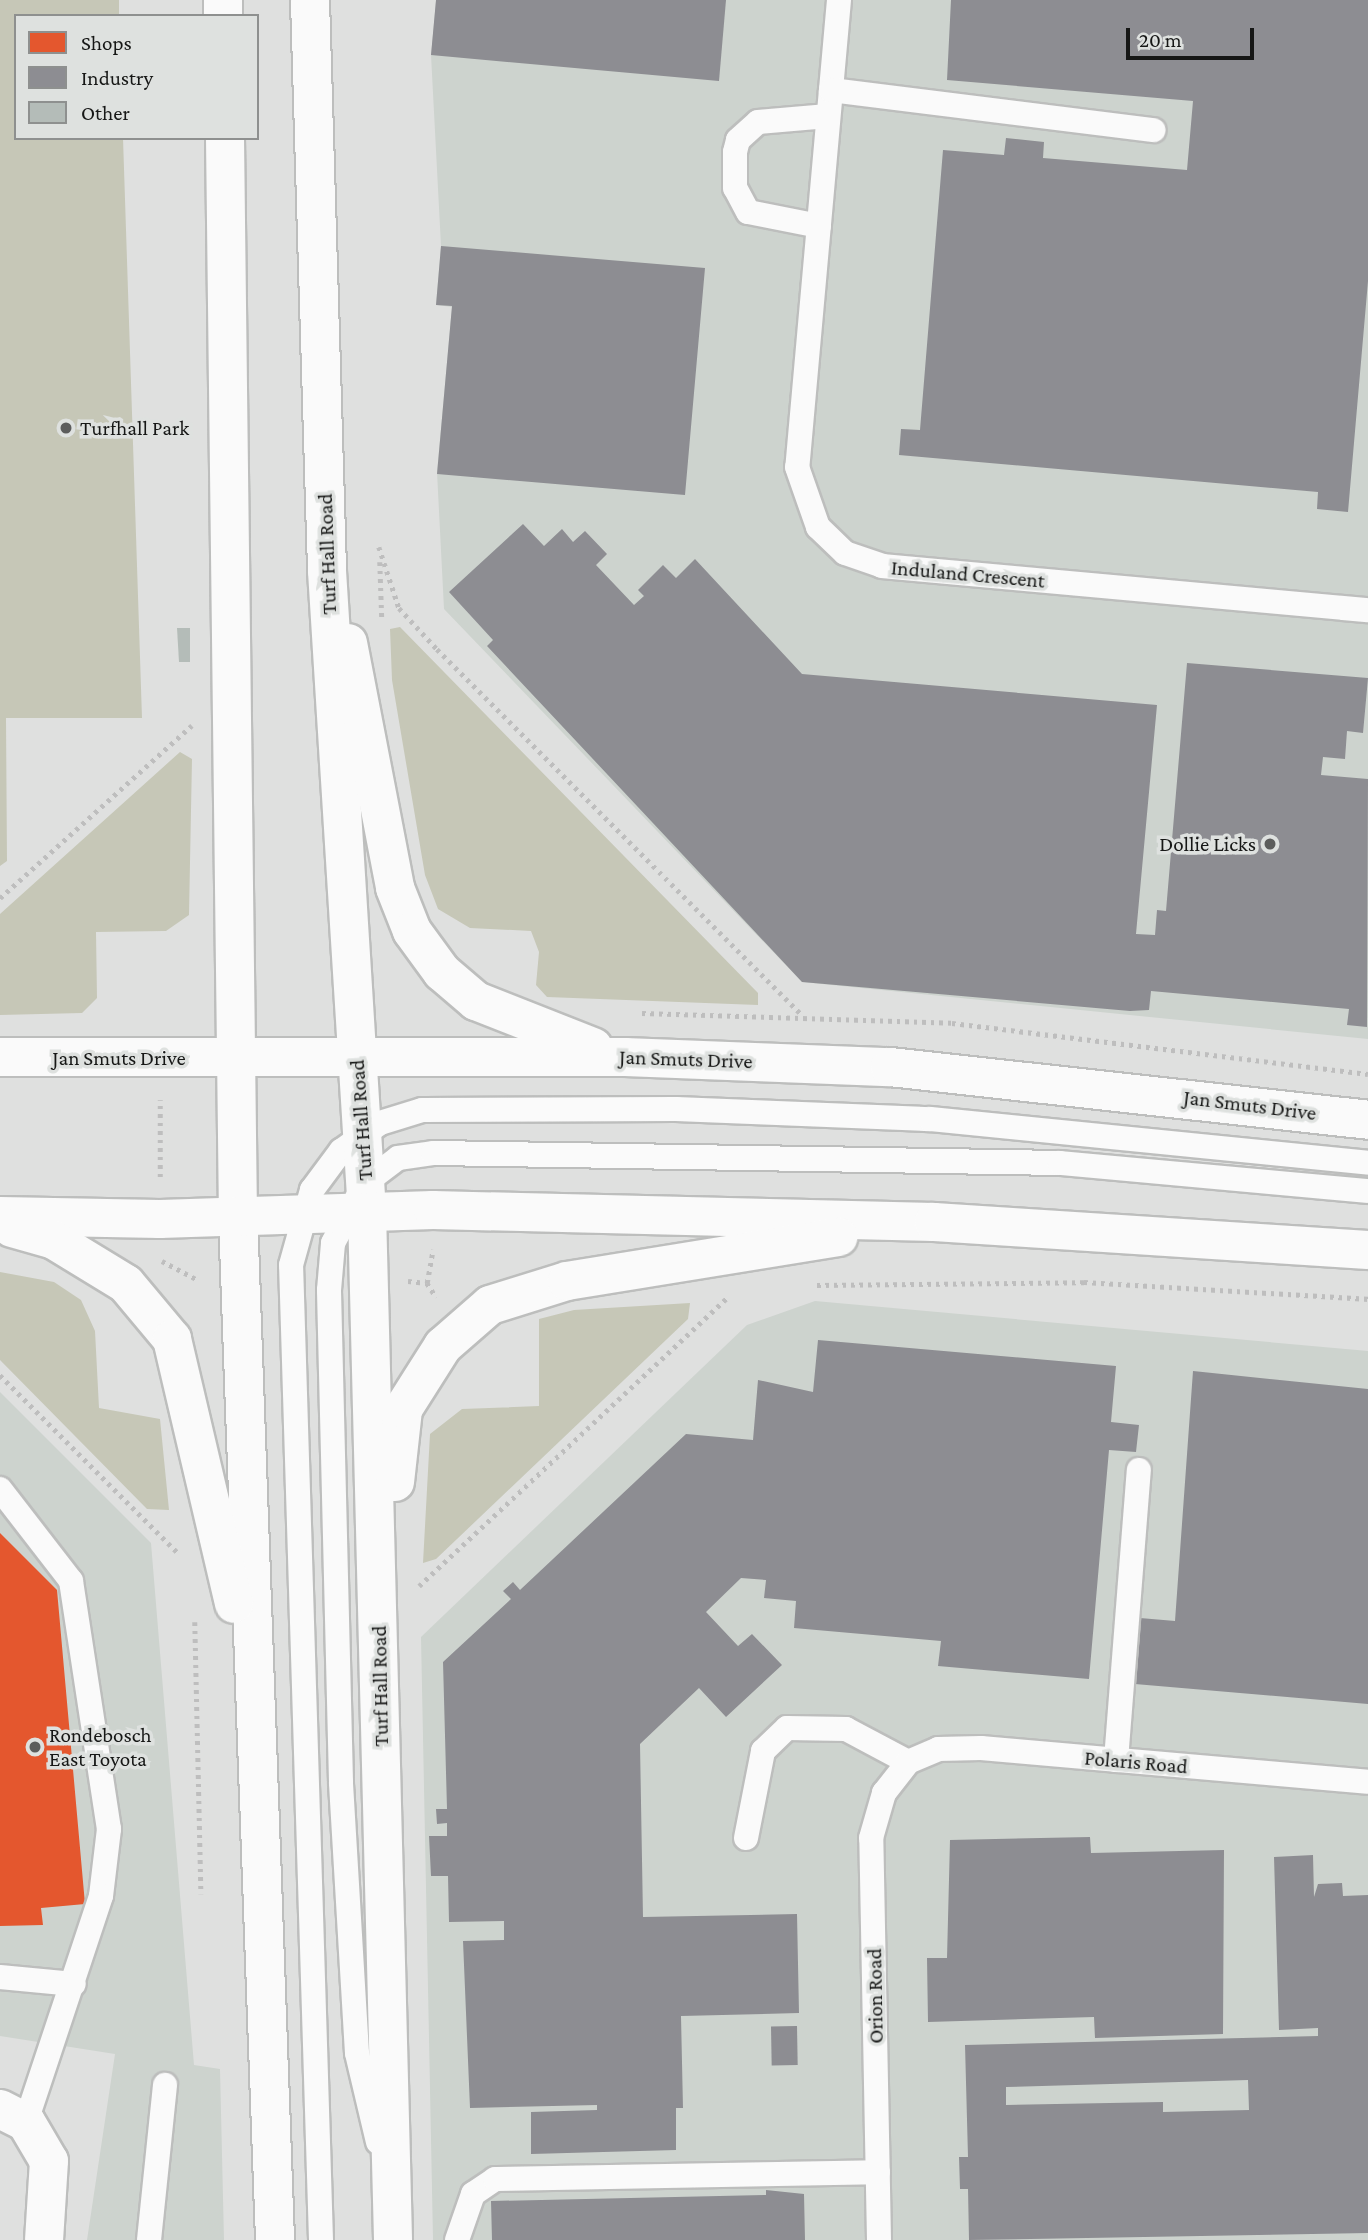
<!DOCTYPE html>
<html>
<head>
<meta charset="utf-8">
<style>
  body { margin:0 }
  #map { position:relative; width:1368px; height:2240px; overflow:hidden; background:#dfe0df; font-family:"Crimson Pro",serif }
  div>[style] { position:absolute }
  .built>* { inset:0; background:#cdd3ce }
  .green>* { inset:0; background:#c6c7b7 }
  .shops>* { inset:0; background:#e4572e }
  .industry>* { inset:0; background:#8d8d92; transform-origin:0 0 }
  .building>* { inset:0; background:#b4bcb8 }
  .path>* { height:4.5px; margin-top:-2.25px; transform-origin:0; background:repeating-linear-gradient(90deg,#bebebe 0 3.5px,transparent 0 8.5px) }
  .roads { filter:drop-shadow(2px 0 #bdbebd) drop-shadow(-2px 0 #bdbebd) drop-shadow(0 2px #bdbebd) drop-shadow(0 -2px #bdbebd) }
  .service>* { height:24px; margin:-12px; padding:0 12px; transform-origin:12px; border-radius:12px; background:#fafafa }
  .minor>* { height:38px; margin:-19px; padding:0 19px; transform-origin:19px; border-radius:19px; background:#fafafa }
  .primary>* { height:38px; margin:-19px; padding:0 19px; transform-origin:19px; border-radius:19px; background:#fafafa }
  .dots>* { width:19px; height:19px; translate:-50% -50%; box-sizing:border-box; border:4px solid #dee1df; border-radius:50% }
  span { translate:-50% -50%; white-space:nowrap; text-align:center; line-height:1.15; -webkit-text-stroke:7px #dee1df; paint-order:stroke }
  .poi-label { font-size:21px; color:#161716 }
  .left { translate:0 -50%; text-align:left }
  .right { translate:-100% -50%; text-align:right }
  .street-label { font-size:21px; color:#161716 }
  .legend { position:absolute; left:14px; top:14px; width:245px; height:126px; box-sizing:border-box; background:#dee1df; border:2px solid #8e908f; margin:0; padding:9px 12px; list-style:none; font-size:21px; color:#161716 }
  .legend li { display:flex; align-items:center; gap:14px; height:35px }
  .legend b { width:35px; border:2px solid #8e908f }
  .scale { position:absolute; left:1126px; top:28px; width:128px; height:32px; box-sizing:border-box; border:4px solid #161716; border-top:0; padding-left:9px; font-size:21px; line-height:24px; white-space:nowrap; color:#161716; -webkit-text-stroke:5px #dee1df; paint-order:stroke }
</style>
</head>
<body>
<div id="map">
  <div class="built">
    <div style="clip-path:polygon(436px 0,1368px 0,1368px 1039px,802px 982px,444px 609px,437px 472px,452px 307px,436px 305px,441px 246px,431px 55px)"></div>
    <div style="clip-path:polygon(815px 1301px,1368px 1351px,1368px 2240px,433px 2240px,421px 1637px,747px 1325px)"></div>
    <div style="clip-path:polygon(0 1392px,151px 1543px,194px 2065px,220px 2069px,224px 2240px,87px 2240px,115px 2054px,0 2036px)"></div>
  </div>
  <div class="green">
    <div style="clip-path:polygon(0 0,119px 0,119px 16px,16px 16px,16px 138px,123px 138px,142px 718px,6px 718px,7px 861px,0 866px)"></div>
    <div style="clip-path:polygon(400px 627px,758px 993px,758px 1005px,547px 997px,536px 985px,539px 952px,531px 931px,470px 928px,438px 909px,425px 875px,392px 680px,390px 629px)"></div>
    <div style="clip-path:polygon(180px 752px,192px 759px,189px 915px,166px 931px,96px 932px,97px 998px,82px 1013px,0 1015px,0 914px)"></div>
    <div style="clip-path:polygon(0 1272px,54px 1282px,81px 1300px,95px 1331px,99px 1408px,160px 1419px,169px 1510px,147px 1509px,0 1360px)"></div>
    <div style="clip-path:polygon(690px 1303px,688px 1319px,436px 1559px,423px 1563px,430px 1434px,462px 1409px,539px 1406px,539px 1319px,574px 1310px)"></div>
  </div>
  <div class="shops">
    <div style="clip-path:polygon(0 1533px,57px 1590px,85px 1904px,41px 1908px,43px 1925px,0 1926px)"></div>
  </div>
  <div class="industry">
    <div style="clip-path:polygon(436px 0,726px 0,719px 81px,431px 55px)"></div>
    <div style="clip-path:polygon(951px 0,1368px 0,1368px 281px,1348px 512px,1317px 509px,1318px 492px,899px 455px,901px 429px,920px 430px,943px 150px,1004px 155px,1006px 138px,1044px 142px,1043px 158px,1187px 170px,1193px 101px,947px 80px)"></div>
    <div style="clip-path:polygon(441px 246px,705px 268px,685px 495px,437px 474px,452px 306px,436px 305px)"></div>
    <div style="clip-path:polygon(523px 524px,544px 546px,562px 529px,573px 542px,585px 531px,607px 554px,596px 565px,634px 605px,644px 596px,638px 590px,663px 565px,676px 578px,695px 559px,802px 674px,1157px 705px,1136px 934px,1155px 935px,1157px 910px,1166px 911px,1187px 663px,1368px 678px,1363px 733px,1347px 731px,1345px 759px,1323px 757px,1321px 775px,1368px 779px,1367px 1027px,1347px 1025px,1349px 1009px,1151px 991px,1149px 1010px,1130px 1011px,802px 982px,487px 646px,493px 640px,449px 592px)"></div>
    <div style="clip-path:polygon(818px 1340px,1116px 1366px,1111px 1422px,1139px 1425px,1136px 1452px,1109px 1450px,1089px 1679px,938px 1666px,941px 1641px,794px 1628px,796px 1601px,764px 1598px,766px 1580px,741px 1578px,706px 1612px,738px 1646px,752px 1634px,782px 1665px,726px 1717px,699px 1688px,640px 1744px,643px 1917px,797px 1914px,799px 2013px,681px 2016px,683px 2108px,676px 2108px,676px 2150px,531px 2154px,531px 2112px,597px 2110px,597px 2105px,470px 2108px,463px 1941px,504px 1940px,504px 1921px,449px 1922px,448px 1876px,431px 1876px,429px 1836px,447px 1836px,447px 1823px,437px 1824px,436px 1809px,447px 1809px,443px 1662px,511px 1599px,503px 1591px,513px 1582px,520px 1590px,686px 1434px,753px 1440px,758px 1380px,813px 1392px)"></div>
    <div style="clip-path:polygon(1193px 1371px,1368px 1389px,1368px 1704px,1135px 1684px,1140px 1618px,1175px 1621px)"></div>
    <div style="clip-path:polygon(1090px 1837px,1091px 1853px,1224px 1850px,1223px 2034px,1095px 2038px,1094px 2017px,928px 2022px,927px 1958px,947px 1958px,950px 1840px)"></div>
    <div style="clip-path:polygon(evenodd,1313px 1855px,1314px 1897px,1318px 1884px,1342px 1883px,1343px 1896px,1368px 1895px,1368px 2233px,969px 2240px,968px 2189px,960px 2189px,959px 2157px,968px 2157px,965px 2045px,1318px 2036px,1318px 2028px,1279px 2030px,1274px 1857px,1313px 1855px,1248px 2080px,1249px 2110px,1163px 2112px,1163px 2102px,1006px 2105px,1006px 2087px,1248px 2080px)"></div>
    <div style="left:797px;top:2026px;width:39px;height:26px;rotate:89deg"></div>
    <div style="clip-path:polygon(766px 2190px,804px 2194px,805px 2240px,492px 2240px,491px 2201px,766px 2195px)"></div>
  </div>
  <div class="building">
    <div style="clip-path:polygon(177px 628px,190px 628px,190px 662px,179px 662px)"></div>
  </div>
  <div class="path">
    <div style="left:379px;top:547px;width:64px;rotate:71.8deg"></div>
    <div style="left:399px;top:608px;width:56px;rotate:47.2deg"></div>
    <div style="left:437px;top:649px;width:515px;rotate:45.08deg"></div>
    <div style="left:380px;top:562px;width:58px;rotate:88deg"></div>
    <div style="left:0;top:898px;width:258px;rotate:-42deg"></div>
    <div style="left:642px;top:1013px;width:310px;rotate:1.8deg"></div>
    <div style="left:952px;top:1023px;width:419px;rotate:7deg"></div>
    <div style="left:160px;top:1177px;width:77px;rotate:-90deg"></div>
    <div style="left:162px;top:1261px;width:41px;rotate:27.8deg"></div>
    <div style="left:408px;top:1281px;width:19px;rotate:6deg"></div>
    <div style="left:427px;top:1283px;width:17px;rotate:57deg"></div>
    <div style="left:427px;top:1283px;width:34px;rotate:-80deg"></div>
    <div style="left:817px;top:1285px;width:267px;rotate:-0.6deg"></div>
    <div style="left:1084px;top:1282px;width:285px;rotate:3.4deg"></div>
    <div style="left:0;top:1375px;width:253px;rotate:45deg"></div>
    <div style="left:419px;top:1586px;width:422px;rotate:-43.1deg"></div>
    <div style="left:195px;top:1622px;width:272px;rotate:88.7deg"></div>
  </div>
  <div class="roads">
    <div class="service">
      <div style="left:839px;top:0;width:469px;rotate:95.1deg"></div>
      <div style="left:797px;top:467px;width:64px;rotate:70.7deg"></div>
      <div style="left:818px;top:527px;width:37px;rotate:44deg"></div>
      <div style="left:845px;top:553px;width:39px;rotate:19deg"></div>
      <div style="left:882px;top:566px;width:488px;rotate:5.2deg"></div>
      <div style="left:831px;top:90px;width:325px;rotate:7.1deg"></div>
      <div style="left:819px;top:226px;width:72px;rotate:-168.8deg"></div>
      <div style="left:748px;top:212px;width:27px;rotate:-118deg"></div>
      <div style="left:735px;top:188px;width:36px;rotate:-90deg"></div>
      <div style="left:735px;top:152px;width:12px;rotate:-76deg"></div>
      <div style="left:738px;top:140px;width:27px;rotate:-42deg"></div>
      <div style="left:758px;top:122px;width:70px;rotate:-4.9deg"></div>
      <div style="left:0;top:1489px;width:116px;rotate:52.3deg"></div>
      <div style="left:71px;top:1581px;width:251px;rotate:81.3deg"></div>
      <div style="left:109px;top:1829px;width:67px;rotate:96.8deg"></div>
      <div style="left:101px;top:1896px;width:238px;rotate:108.4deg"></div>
      <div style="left:1116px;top:1760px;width:291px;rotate:-85.5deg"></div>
      <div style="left:746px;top:1838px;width:89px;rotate:-78.9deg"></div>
      <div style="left:763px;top:1751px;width:33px;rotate:-44deg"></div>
      <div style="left:787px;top:1728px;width:59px;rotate:1deg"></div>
      <div style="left:846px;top:1729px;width:70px;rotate:28deg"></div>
      <div style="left:0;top:1977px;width:74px;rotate:5.4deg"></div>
      <div style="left:378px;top:2142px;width:91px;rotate:-103.3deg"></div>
      <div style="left:357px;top:2053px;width:271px;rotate:-93.4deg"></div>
      <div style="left:341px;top:1782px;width:492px;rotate:-91.4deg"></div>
      <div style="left:329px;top:1290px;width:47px;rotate:-85.1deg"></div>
      <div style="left:333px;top:1243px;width:68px;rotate:-61.9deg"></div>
      <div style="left:365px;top:1183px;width:41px;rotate:-37.1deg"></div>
      <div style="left:398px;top:1158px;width:35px;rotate:-8deg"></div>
      <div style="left:433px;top:1153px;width:627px;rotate:0.91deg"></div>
      <div style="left:1060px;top:1163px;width:309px;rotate:5.2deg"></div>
      <div style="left:149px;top:2240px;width:156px;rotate:-84.1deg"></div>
      <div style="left:321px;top:2240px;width:975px;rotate:-91.76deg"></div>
      <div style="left:291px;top:1265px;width:78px;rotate:-74.4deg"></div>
      <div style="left:312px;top:1190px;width:49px;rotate:-53.4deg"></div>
      <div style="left:341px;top:1151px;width:48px;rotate:-35.7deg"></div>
      <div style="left:380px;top:1123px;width:44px;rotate:-17.2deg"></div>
      <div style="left:422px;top:1110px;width:254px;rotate:-0.2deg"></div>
      <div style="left:676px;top:1109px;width:254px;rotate:2.3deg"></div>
      <div style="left:930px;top:1119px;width:440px;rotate:5.7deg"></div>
      <div style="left:457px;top:2240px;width:49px;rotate:-70.8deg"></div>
      <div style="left:473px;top:2194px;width:27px;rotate:-34deg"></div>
      <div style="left:495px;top:2179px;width:383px;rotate:-1deg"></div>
      <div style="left:879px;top:2240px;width:402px;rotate:-91.1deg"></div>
      <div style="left:871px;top:1838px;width:47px;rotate:-73.9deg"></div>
      <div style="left:884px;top:1793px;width:39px;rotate:-52deg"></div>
      <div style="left:908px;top:1762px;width:33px;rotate:-23deg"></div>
      <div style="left:938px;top:1749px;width:43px;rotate:-1.3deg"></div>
      <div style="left:981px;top:1748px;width:388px;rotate:5deg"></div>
    </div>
    <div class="minor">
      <div style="left:0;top:2109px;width:29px;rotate:27deg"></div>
      <div style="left:26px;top:2122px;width:45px;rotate:59.5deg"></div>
      <div style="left:49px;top:2161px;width:79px;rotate:93.6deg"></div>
    </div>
    <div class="primary">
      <div style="left:223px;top:0;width:16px;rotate:90deg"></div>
      <div style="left:310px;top:0;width:571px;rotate:88.29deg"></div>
      <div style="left:327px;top:571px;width:642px;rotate:86.43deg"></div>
      <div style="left:367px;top:1212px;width:1028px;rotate:88.55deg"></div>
      <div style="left:225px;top:138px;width:1078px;rotate:89.31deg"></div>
      <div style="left:238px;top:1216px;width:1025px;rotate:87.93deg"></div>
      <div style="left:348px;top:643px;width:249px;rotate:79.1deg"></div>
      <div style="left:395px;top:888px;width:46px;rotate:68.4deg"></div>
      <div style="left:412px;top:931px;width:51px;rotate:53.8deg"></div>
      <div style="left:442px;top:972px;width:45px;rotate:40.5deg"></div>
      <div style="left:476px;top:1001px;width:126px;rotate:21.5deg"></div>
      <div style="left:0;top:1057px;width:625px"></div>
      <div style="left:625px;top:1057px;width:265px;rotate:2.2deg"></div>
      <div style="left:890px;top:1067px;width:481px;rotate:6.3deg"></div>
      <div style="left:0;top:1216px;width:160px;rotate:1.1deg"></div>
      <div style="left:160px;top:1219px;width:273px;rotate:-1.9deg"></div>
      <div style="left:433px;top:1210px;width:501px;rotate:1.37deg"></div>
      <div style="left:934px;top:1222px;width:435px;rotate:3.7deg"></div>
      <div style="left:12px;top:1228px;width:44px;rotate:15.9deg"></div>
      <div style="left:54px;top:1240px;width:84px;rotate:31.4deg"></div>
      <div style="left:126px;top:1284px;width:72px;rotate:50.1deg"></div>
      <div style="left:172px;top:1339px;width:272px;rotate:76.8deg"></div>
      <div style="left:395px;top:1482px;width:73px;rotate:-83.7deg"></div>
      <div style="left:403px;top:1409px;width:75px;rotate:-57.6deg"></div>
      <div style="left:443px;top:1346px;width:62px;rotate:-41.1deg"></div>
      <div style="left:490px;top:1305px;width:81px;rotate:-17.3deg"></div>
      <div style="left:567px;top:1281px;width:275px;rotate:-9.2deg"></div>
    </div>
  </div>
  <div class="dots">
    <div style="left:66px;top:428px;background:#5c5d5c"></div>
    <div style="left:1270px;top:844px;background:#5c5d5c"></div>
    <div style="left:35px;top:1747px;background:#5c5d5c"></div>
  </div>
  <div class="poi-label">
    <span class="left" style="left:80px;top:428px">Turfhall Park</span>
    <span class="right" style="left:1256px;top:844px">Dollie Licks</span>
    <span class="left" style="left:49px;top:1747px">Rondebosch<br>East Toyota</span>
  </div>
  <div class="street-label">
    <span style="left:327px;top:554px;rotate:-92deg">Turf Hall Road</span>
    <span style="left:968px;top:574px;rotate:5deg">Induland Crescent</span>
    <span style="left:119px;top:1058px">Jan Smuts Drive</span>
    <span style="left:686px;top:1059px;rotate:2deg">Jan Smuts Drive</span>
    <span style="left:1250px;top:1105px;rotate:7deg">Jan Smuts Drive</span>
    <span style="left:361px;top:1120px;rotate:-94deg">Turf Hall Road</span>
    <span style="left:380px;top:1686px;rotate:-91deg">Turf Hall Road</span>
    <span style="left:1136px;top:1762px;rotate:5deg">Polaris Road</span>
    <span style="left:875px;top:1996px;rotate:-91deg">Orion Road</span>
  </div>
  <ul class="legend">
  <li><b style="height:19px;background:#e4572e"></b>Shops</li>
  <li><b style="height:19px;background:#8d8d92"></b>Industry</li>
  <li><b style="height:19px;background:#b4bcb8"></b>Other</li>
  </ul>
  <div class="scale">20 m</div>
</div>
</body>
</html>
